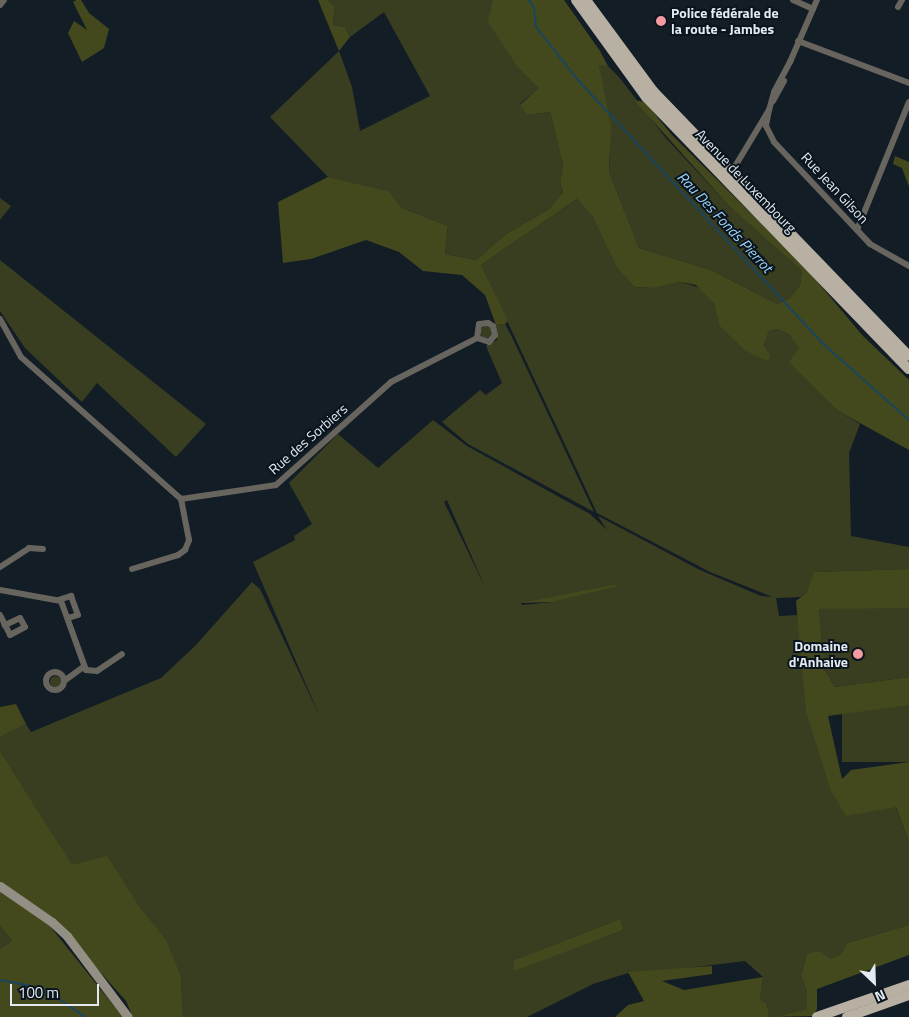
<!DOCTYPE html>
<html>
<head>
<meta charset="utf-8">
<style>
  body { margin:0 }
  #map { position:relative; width:909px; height:1017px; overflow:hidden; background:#131d26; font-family:"Titillium Web",sans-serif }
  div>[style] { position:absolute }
  .green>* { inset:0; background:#3a3e20; transform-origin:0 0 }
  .round { border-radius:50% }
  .forest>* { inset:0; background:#43491d }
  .stream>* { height:2px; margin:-1px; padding:0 1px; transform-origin:1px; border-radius:1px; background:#1a455f }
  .street>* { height:6px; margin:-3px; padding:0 3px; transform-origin:3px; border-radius:3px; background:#68655f }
  .street>.ring { margin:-3px; padding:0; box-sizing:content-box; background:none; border:6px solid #68655f; border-radius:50% }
  .secondary>* { height:9px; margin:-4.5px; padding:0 4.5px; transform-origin:4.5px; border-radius:4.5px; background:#948f85 }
  .primary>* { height:10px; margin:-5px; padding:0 5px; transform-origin:5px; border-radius:5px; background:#b7b0a3 }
  .dots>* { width:14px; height:14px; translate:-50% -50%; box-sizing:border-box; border:2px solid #0a141d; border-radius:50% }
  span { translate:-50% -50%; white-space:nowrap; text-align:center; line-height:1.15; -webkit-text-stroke:4px #0a141d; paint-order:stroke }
  .poi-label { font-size:14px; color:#e3eaf1; font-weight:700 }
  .left { translate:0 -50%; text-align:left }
  .right { translate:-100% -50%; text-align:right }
  .street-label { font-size:14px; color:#e3eaf1 }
  .water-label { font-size:15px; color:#9cd2f7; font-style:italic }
  .north { position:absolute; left:849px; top:957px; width:50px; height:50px; -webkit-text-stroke:4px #0a141d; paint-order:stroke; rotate:156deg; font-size:14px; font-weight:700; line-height:20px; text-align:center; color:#e3eaf1 }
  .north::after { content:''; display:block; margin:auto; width:18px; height:22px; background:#e3eaf1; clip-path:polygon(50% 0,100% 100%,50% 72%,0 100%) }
  .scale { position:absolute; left:10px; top:984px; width:89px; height:22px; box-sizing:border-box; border:2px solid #e3eaf1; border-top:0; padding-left:6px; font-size:15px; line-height:18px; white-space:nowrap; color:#e3eaf1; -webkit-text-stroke:4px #0a141d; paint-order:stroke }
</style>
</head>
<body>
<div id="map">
  <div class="green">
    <div style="clip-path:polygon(328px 0,493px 0,519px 69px,538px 88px,520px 104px,527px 115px,550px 112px,563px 165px,560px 182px,563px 194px,549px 209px,506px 234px,476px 260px,445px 254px,448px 226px,402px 208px,387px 191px,328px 177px,270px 117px,339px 51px,352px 87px,360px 131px,430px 96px,384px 12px,350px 37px,345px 27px,333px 25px,335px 7px)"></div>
    <div style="clip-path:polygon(599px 64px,608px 66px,619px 77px,665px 137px,729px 206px,802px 271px,800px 285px,790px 298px,777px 304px,711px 270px,639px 248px,609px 172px,610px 156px)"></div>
    <div style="clip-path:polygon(0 198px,11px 206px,0 220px)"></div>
    <div style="clip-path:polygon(evenodd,577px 199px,592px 216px,617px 268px,634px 287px,655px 288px,681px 282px,704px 289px,714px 303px,721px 326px,744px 350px,764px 347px,769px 331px,777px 329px,790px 334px,800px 348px,790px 362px,838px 411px,860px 424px,849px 453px,851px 536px,909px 547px,909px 569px,815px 572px,807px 592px,800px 597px,776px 598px,779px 616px,798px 615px,805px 682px,845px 811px,892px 797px,909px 843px,909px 925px,847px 943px,841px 954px,830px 959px,807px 954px,801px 976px,807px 992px,807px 1009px,774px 1017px,769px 1017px,767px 1004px,760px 999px,763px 977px,745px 961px,639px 974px,628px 973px,593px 984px,527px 1017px,183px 1017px,181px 976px,165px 940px,138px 905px,72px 866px,0 751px,0 737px,26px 724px,31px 732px,161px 678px,196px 645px,252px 582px,260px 589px,320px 717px,253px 562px,295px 540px,294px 536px,312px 524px,289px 483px,338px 434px,378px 468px,433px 420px,467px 446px,590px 514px,607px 530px,598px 516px,700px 570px,761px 596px,773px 597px,710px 572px,597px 513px,481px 265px,577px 199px,447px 500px,485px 587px,444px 502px,447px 500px,577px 199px,615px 584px,618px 586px,553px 602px,522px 605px,521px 603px,615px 584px,577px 199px,620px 919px,624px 930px,514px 970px,514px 960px,620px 919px)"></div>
    <div style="clip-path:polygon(0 260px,206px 424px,176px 457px,97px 383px,82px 402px,25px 348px,0 311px)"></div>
    <div style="clip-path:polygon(505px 324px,511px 335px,594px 512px,468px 444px,442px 422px,480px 390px,486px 395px,502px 383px,486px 346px,497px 340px,496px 325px)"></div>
    <div class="round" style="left:480px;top:326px;width:12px;height:12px"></div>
    <div style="clip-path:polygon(899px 606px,909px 608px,909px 677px,835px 687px,824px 669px,819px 609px)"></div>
    <div class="round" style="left:49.5px;top:675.5px;width:11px;height:11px"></div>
    <div style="left:909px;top:705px;width:57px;height:67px;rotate:90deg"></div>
    <div style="clip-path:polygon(0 926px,12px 941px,0 949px)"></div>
  </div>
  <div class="forest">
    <div style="clip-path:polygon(76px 0,81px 0,89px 13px,109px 29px,104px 48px,82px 62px,68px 33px,74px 21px,87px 30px,73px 2px)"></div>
    <div style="clip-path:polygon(318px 0,328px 0,335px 7px,333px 25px,345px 27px,350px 37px,339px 51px)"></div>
    <div style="clip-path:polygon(493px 0,564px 0,600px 51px,608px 66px,599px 65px,611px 127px,609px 172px,639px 248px,711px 270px,777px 304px,790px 298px,800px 285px,802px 271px,729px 206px,634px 100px,645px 102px,672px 135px,805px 267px,863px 336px,909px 380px,909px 450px,838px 411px,789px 362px,799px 348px,789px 334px,777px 329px,769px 331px,764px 346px,770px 355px,768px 361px,744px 350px,720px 326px,714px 303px,696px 285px,681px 282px,655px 288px,634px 287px,617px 268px,592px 216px,577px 199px,481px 265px,508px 321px,505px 324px,496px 325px,485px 295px,462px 275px,423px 271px,399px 252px,366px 240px,311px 259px,283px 263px,278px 202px,328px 177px,388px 191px,402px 208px,448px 226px,445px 254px,476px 260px,506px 234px,549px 209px,563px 193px,560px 182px,563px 165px,550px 112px,527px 115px,520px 105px,538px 88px,519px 69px,488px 22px)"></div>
    <div style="clip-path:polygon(895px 156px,909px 162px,909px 187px,902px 168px,893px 164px)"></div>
    <div style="clip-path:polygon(909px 569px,909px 608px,819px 609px,824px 669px,835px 687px,909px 677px,909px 705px,828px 716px,842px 779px,851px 770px,909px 762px,909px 843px,896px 807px,846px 816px,831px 791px,806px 711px,796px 601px,807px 592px,814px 572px)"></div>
    <div style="clip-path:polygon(615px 584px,619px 586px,553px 602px,520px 603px)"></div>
    <div style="clip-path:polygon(16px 704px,26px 724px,0 737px,0 707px)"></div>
    <div style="clip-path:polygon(0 751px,72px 865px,107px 856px,138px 905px,166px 940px,181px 976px,183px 1017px,133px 1017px,126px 1001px,53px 919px,49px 925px,123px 1017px,0 1017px,0 949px,12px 941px,0 926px)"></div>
    <div style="clip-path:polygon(620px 919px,624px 930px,514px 971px,514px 960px)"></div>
    <div style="clip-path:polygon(909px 925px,909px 955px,817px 989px,817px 1009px,813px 1016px,774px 1017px,807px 1009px,807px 992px,801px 976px,807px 954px,820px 951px,830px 959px,841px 954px,847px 943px)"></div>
    <div style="clip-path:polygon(712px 966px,712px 974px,662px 981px,684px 990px,763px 977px,760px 999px,767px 1004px,769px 1017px,615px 1017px,628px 1005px,644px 1001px,628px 972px)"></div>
  </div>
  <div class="stream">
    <div style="left:529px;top:0;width:9px;rotate:58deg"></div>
    <div style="left:534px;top:8px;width:19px;rotate:84deg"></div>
    <div style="left:536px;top:27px;width:66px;rotate:51.7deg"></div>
    <div style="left:577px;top:79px;width:359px;rotate:47.1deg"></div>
    <div style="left:821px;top:342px;width:118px;rotate:41.6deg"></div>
    <div style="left:0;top:980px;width:32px;rotate:11deg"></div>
    <div style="left:31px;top:986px;width:10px;rotate:61deg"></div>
    <div style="left:36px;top:995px;width:13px;rotate:-18deg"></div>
    <div style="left:48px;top:991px;width:45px;rotate:35.1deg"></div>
  </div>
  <div class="street">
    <div style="left:793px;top:0;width:22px;rotate:24deg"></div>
    <div style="left:0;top:5px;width:6px;rotate:-51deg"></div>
    <div style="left:898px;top:7px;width:8px;rotate:-60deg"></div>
    <div style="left:798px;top:41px;width:119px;rotate:20.7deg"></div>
    <div style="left:790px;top:62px;width:68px;rotate:-66.5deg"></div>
    <div style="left:773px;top:101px;width:23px;rotate:-61deg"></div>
    <div style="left:769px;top:110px;width:16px;rotate:101deg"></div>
    <div style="left:766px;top:126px;width:18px;rotate:63deg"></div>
    <div style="left:774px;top:142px;width:140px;rotate:46.7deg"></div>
    <div style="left:870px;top:244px;width:45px;rotate:29.4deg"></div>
    <div style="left:731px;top:173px;width:74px;rotate:-58.9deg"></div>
    <div style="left:769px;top:110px;width:19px;rotate:-74deg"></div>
    <div style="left:774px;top:92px;width:36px;rotate:-62deg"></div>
    <div style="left:857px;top:230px;width:138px;rotate:-67.9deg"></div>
    <div style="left:0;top:319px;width:43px;rotate:61.1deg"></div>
    <div style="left:21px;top:357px;width:214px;rotate:41.6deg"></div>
    <div style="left:181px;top:499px;width:96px;rotate:-8.4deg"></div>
    <div style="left:276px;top:485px;width:154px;rotate:-41.8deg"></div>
    <div style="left:391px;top:382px;width:97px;rotate:-27.1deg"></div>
    <div style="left:477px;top:338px;width:13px;rotate:18deg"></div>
    <div style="left:489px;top:342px;width:9px;rotate:-49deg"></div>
    <div style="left:495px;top:335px;width:9px;rotate:-103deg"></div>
    <div style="left:493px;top:326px;width:6px;rotate:-149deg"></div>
    <div style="left:488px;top:323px;width:9px;rotate:174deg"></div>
    <div style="left:479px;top:324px;width:14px;rotate:98deg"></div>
    <div style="left:0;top:567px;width:35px;rotate:-33deg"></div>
    <div style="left:29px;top:548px;width:14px;rotate:4deg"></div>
    <div style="left:132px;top:569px;width:48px;rotate:-16.9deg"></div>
    <div style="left:178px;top:555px;width:9px;rotate:-36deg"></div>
    <div style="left:185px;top:550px;width:11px;rotate:-68deg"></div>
    <div style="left:189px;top:540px;width:42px;rotate:-101deg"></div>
    <div style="left:0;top:590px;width:62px;rotate:10.2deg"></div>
    <div style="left:61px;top:601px;width:73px;rotate:70.1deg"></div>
    <div style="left:86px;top:670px;width:11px;rotate:5deg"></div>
    <div style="left:97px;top:671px;width:30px;rotate:-34deg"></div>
    <div style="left:58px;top:600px;width:14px;rotate:-17deg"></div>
    <div style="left:71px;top:596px;width:20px;rotate:70deg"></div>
    <div style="left:78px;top:615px;width:10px;rotate:163deg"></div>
    <div style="left:0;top:615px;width:22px;rotate:63deg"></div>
    <div style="left:10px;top:635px;width:17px;rotate:-28deg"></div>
    <div style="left:25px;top:627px;width:10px;rotate:-119deg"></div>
    <div style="left:20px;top:618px;width:17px;rotate:155deg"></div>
    <div class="ring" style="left:46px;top:672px;width:12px;height:12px"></div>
    <div style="left:64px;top:681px;width:24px;rotate:-36deg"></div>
  </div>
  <div class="secondary">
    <div style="left:0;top:886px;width:63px;rotate:34.7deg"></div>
    <div style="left:52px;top:922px;width:21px;rotate:43deg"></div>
    <div style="left:67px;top:936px;width:101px;rotate:53deg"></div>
  </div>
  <div class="primary">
    <div style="left:576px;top:0;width:120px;rotate:54.2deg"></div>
    <div style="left:646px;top:97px;width:378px;rotate:46deg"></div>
    <div style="left:586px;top:0;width:113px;rotate:53.6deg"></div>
    <div style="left:653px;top:91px;width:368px;rotate:46deg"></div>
    <div style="left:817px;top:1017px;width:97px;rotate:-19.2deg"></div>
    <div style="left:847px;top:1017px;width:66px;rotate:-19.5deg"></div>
  </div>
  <div class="dots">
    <div style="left:661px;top:21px;background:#f49aa1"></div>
    <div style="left:858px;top:654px;background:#f49aa1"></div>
  </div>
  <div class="poi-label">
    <span class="left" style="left:671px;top:21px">Police fédérale de<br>la route - Jambes</span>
    <span class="right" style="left:848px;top:654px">Domaine<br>d'Anhaive</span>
  </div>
  <div class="street-label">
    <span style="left:746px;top:181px;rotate:46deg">Avenue de Luxembourg</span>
    <span style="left:835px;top:188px;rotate:47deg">Rue Jean Gilson</span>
    <span style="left:308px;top:439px;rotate:-41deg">Rue des Sorbiers</span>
  </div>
  <div class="water-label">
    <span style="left:725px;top:222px;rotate:47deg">Rau Des Fonds Pierrot</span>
  </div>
  <div class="north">N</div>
  <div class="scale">100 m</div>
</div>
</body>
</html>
